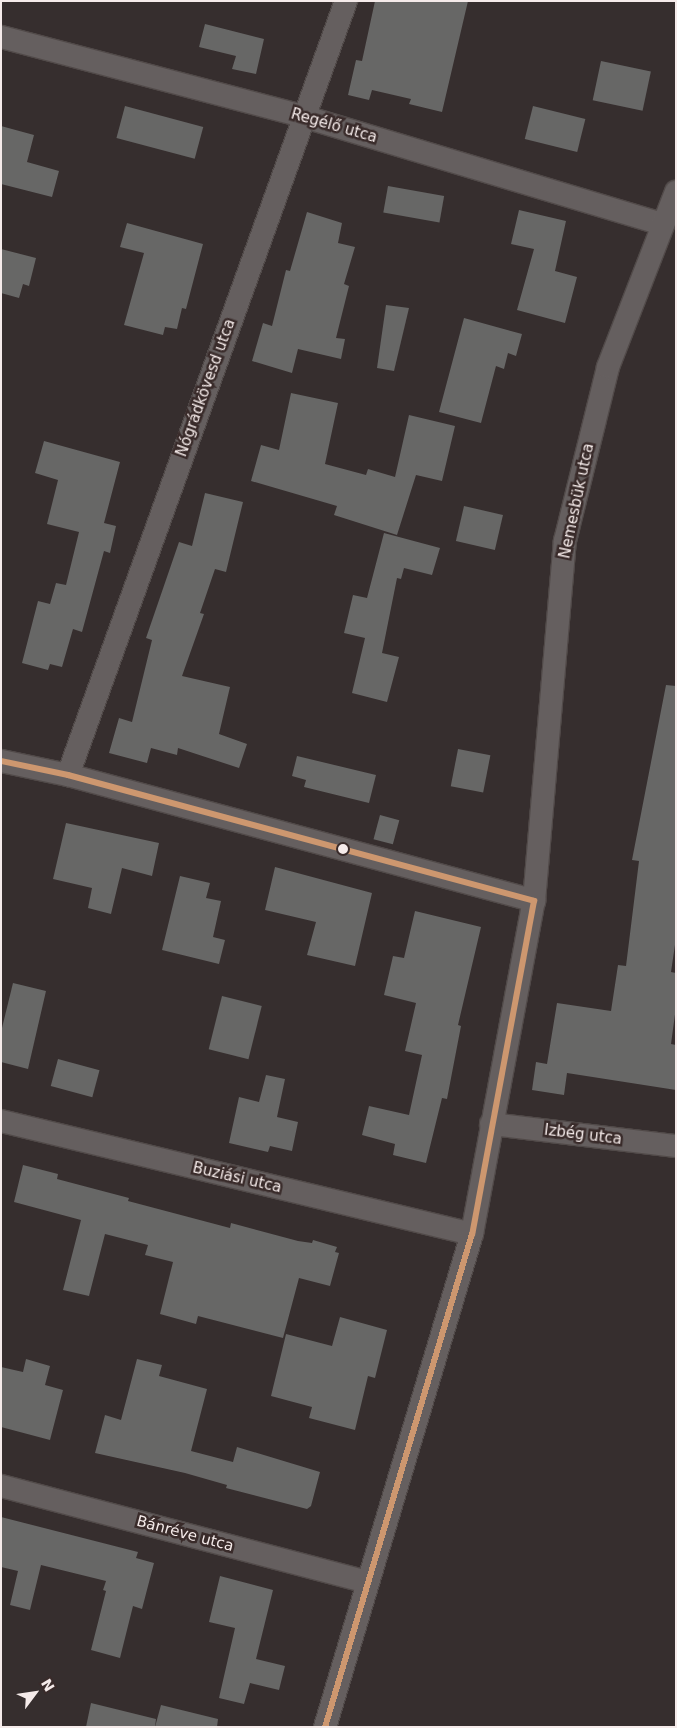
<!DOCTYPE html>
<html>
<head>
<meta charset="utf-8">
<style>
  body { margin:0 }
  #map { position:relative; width:677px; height:1728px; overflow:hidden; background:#362e2e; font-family:"DejaVu Sans",sans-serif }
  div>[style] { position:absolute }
  .building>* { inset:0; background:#676766; transform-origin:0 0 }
  .roads { filter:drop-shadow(1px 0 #514a49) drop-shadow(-1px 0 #514a49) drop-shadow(0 1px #514a49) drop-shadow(0 -1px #514a49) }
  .street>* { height:22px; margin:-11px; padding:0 11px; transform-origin:11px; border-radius:11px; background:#655f5f }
  .bus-1>* { height:6px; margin:-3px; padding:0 3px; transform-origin:3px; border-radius:3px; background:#cd976f }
  .dots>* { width:14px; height:14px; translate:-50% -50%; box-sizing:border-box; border:2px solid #392b2a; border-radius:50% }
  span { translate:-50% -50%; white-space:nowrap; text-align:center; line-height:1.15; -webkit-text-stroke:5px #392b2a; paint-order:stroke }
  .street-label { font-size:15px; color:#f5ebea }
  .frame { position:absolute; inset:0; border:2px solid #f5ebea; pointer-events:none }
  .north { position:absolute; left:10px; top:1668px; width:50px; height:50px; -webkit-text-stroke:4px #392b2a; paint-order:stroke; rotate:59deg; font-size:14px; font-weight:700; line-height:20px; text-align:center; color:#f5ebea }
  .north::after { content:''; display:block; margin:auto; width:18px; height:22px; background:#f5ebea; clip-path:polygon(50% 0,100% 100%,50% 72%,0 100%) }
</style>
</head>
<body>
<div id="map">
  <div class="building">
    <div style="clip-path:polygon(375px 1px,468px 1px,442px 112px,409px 104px,411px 99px,372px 90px,369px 100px,348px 95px,356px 60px,362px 61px)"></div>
    <div style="clip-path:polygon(205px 24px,264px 39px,256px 74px,232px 69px,236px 56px,199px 47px)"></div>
    <div style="left:601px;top:61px;width:51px;height:40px;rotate:12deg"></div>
    <div style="left:125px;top:106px;width:81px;height:33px;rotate:15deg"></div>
    <div style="left:533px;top:106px;width:54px;height:34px;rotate:14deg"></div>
    <div style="clip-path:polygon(1px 126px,34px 135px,27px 162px,59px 171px,52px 197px,1px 184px)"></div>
    <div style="left:388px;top:186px;width:57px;height:27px;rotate:10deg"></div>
    <div style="clip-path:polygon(519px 210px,566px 221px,555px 271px,577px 277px,565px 323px,517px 310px,534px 249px,511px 244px)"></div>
    <div style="clip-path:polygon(307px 212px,342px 223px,338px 243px,355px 247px,344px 284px,349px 286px,336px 338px,345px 339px,341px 359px,298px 349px,292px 373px,252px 361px,263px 323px,272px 326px,286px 270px,290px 271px)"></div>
    <div style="clip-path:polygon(127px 223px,203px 244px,186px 309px,182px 308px,177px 329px,165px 327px,163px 335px,124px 325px,144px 253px,120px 247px)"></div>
    <div style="clip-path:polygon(1px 249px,36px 258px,29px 286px,23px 284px,19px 298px,1px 293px)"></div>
    <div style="clip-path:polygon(386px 305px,409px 308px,394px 371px,377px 368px)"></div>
    <div style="clip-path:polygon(464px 318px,522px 334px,516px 356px,508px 353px,504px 369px,496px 366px,481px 423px,439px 412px)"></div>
    <div style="clip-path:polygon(291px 393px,338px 403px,325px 464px,366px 475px,368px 469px,395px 477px,409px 415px,455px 426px,442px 481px,416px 475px,397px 535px,334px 515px,337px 506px,251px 481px,261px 445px,279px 450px)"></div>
    <div style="clip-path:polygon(44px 441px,120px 462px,104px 523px,116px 526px,110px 553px,104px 551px,82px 632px,73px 629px,62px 667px,50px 664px,48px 670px,22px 663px,38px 601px,50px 604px,56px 583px,66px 585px,79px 532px,47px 524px,58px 480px,35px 473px)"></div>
    <div style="clip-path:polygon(205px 493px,243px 502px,226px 572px,215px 569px,200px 613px,204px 614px,182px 676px,230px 687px,219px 734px,247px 744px,239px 768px,178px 748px,177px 755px,151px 748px,147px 763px,109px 753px,119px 718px,132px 722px,152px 640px,146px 638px,179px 542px,192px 546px)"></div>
    <div style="left:464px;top:506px;width:40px;height:36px;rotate:13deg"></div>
    <div style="clip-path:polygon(384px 533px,440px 548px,432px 575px,404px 568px,401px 579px,397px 578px,382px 653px,399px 657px,387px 702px,352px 693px,365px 638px,344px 633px,353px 595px,367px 598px)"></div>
    <div style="clip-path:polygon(666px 685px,676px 686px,676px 938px,671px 972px,676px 973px,676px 1007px,671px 1044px,676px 1045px,676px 1090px,567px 1073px,564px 1095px,532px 1090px,536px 1062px,547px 1064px,557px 1003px,611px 1011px,618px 965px,626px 966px,639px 861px,632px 860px)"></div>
    <div style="left:458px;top:749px;width:33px;height:38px;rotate:11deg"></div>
    <div style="clip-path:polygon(297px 756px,376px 775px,369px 803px,304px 787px,306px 780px,292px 776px)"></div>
    <div style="left:380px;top:815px;width:20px;height:25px;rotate:15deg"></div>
    <div style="clip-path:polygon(66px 823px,159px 843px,152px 876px,122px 868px,111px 914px,88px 908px,92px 888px,53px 879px)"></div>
    <div style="clip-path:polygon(275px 867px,372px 893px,355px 966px,307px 955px,316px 922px,265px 910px)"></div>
    <div style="clip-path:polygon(180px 876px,210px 883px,206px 898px,221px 901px,213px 937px,225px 940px,219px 964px,162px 950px)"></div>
    <div style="clip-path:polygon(415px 911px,481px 927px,458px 1025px,461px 1026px,447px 1099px,442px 1098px,426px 1163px,393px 1155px,395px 1144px,362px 1135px,369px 1106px,409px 1115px,422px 1055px,405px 1051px,416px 1003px,384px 995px,393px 956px,404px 958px)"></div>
    <div style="clip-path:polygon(13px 983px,46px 991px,28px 1069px,1px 1062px,1px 1032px)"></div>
    <div style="left:222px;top:996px;width:41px;height:55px;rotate:14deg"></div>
    <div style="left:58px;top:1059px;width:43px;height:28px;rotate:15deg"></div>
    <div style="clip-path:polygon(266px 1075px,285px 1079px,277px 1117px,298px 1122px,292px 1151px,270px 1146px,268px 1152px,229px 1143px,239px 1097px,259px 1102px)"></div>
    <div style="clip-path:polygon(23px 1165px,58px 1174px,57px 1179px,129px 1198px,128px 1201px,230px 1228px,231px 1223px,298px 1241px,312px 1243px,313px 1240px,337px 1247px,335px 1252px,339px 1253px,330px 1286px,299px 1278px,283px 1338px,198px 1316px,196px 1324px,160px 1314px,173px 1262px,145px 1255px,148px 1245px,105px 1234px,89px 1296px,63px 1290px,81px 1220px,14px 1202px)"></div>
    <div style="clip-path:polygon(340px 1317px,387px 1330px,375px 1378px,368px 1376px,355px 1430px,309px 1418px,312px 1407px,271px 1396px,286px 1334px,332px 1346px)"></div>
    <div style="clip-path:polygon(26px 1359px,50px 1366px,45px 1385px,63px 1390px,50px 1440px,1px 1427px,1px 1367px,23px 1372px)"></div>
    <div style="clip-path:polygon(137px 1359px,162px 1365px,159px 1376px,207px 1389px,191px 1451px,233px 1462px,237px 1447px,320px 1472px,311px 1506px,307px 1509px,226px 1488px,227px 1485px,185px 1473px,95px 1453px,105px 1415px,121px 1420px)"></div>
    <div style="clip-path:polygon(1px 1517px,138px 1552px,136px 1558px,154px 1563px,142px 1609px,133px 1606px,120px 1658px,91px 1650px,106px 1591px,103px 1590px,106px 1581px,41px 1565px,30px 1610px,10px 1605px,18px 1571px,1px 1567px)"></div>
    <div style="clip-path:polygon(220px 1576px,273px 1590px,256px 1659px,285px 1666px,279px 1690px,250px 1683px,244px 1704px,219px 1698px,235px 1628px,209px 1622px)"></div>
    <div style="clip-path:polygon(91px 1703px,156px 1719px,155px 1727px,86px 1727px)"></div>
    <div style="clip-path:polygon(161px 1705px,218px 1719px,217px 1727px,155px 1727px)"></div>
  </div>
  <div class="roads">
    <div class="street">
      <div style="left:1px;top:37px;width:311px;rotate:14.7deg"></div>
      <div style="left:302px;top:116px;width:377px;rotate:16.7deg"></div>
      <div style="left:1px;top:761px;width:68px;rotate:11.8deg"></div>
      <div style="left:68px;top:775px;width:483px;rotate:15.1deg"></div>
      <div style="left:68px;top:775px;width:822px;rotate:-70.24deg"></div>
      <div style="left:1px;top:1121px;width:484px;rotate:13.5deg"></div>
      <div style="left:491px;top:1124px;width:186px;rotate:6.8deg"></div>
      <div style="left:1px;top:1486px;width:379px;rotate:14.7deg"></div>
      <div style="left:325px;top:1727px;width:514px;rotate:-73.4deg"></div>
      <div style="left:472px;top:1234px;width:339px;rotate:-79.5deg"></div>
      <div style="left:534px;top:901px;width:361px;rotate:-85.1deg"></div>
      <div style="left:565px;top:541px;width:179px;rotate:-76.1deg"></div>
      <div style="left:608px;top:367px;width:188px;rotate:-68.8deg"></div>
    </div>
  </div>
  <div class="bus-1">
    <div style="left:1px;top:761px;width:68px;rotate:11.8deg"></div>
    <div style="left:68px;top:775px;width:483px;rotate:15.1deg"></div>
    <div style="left:534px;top:901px;width:339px;rotate:100.5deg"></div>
    <div style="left:472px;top:1234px;width:514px;rotate:106.6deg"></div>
  </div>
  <div class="dots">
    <div style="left:343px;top:849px;background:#f5ebea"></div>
  </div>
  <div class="street-label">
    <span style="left:334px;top:126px;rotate:16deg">Regélő utca</span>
    <span style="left:206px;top:388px;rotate:-70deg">Nógrádkövesd utca</span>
    <span style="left:577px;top:501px;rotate:-78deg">Nemesbük utca</span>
    <span style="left:583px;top:1135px;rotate:7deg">Izbég utca</span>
    <span style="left:237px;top:1178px;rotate:13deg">Buziási utca</span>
    <span style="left:185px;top:1534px;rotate:15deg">Bánréve utca</span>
  </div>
  <div class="frame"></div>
  <div class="north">N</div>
</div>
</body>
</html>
